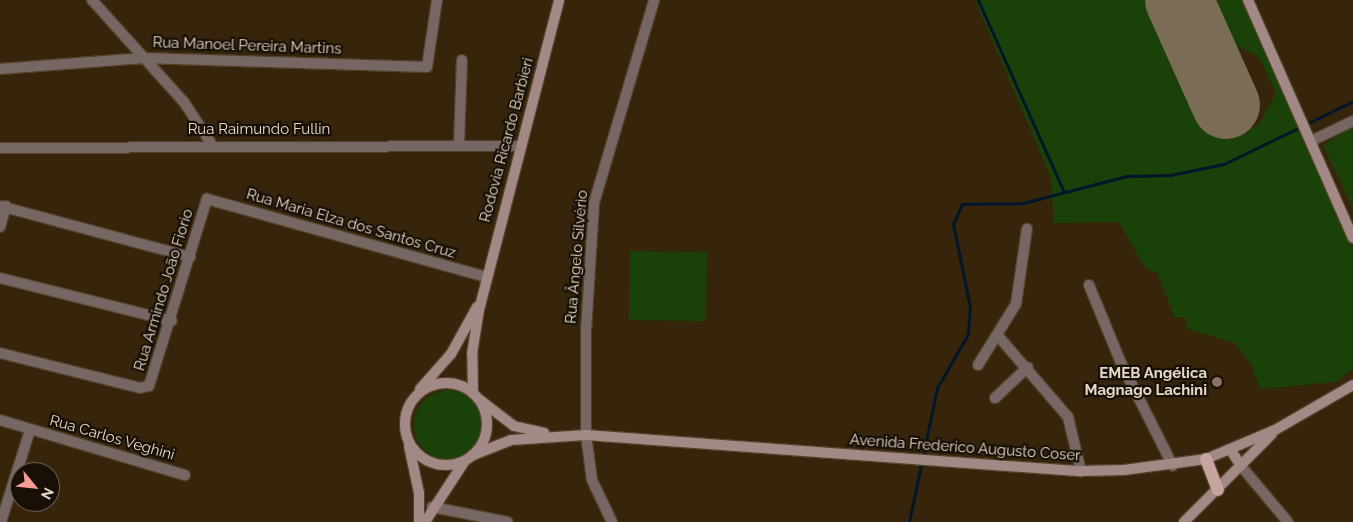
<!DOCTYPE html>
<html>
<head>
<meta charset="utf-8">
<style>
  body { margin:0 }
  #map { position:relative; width:1353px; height:522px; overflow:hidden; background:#36250a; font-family:Raleway,sans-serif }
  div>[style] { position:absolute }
  .green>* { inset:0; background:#1a4108; transform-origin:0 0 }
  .round { border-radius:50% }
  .stream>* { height:3px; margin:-1.5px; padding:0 1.5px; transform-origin:1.5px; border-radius:1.5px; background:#001729 }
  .runway>* { height:68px; margin:-34px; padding:0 34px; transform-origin:34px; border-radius:34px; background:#7b6c56 }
  .roads { filter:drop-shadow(1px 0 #524229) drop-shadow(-1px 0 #524229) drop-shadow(0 1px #524229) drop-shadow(0 -1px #524229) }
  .street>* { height:10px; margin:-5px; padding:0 5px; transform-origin:5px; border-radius:5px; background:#776764 }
  .secondary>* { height:10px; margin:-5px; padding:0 5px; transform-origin:5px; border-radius:5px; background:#a38986 }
  .secondary>.ring { margin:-5px; padding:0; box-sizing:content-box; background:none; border:10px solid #a38986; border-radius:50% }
  .primary>* { height:12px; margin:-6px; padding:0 6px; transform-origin:6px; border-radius:6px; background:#c6a4a0 }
  .dots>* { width:14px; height:14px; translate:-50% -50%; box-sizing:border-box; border:2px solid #181006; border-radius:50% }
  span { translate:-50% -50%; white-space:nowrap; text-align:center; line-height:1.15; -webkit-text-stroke:4.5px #181006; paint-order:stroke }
  .street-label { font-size:15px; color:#e4d8ca }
  .poi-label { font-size:15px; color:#e4d8ca; font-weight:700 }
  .right { translate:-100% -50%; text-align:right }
  .north { position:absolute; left:10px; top:462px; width:50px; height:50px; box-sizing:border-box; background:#181006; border:1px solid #6a6054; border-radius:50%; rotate:118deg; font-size:14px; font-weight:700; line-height:20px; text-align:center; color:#e4d8ca }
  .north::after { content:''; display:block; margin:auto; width:18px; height:22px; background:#f59c95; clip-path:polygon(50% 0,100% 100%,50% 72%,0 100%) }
</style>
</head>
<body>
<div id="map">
  <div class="green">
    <div style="clip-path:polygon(975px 0,1153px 0,1214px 135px,1229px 138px,1258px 125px,1276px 93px,1258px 56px,1220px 37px,1203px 0,1242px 0,1353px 248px,1353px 369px,1335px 382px,1260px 389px,1251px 364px,1234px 343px,1188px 329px,1184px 317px,1175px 318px,1157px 273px,1145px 268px,1119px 222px,1054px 223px,1051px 178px)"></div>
    <div style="clip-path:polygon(1353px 126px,1353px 209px,1323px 145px)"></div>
    <div style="left:630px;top:251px;width:77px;height:69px;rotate:1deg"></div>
    <div class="round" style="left:414px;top:390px;width:70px;height:70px"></div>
  </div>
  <div class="stream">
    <div style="left:978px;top:0;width:210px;rotate:65.9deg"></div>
    <div style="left:909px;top:522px;width:137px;rotate:-78.2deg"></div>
    <div style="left:937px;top:388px;width:62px;rotate:-60.1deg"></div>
    <div style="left:968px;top:334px;width:27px;rotate:-86deg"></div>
    <div style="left:970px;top:307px;width:85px;rotate:-101.6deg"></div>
    <div style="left:953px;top:224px;width:22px;rotate:-66deg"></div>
    <div style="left:962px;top:204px;width:61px;rotate:-0.9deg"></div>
    <div style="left:1023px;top:203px;width:107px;rotate:-14.6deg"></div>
    <div style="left:1127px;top:176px;width:43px;rotate:-1.3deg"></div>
    <div style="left:1170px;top:175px;width:55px;rotate:-11.5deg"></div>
    <div style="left:1224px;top:164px;width:144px;rotate:-26deg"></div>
  </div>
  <div class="runway">
    <div style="left:1179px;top:0;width:115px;rotate:65.9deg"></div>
  </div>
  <div class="roads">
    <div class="street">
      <div style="left:92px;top:0;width:137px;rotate:48deg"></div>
      <div style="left:184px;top:102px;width:51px;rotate:56.9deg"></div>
      <div style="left:0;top:69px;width:144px;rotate:-4.4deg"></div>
      <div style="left:144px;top:58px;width:283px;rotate:1.8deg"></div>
      <div style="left:427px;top:67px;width:68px;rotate:-81.5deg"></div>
      <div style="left:1311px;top:141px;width:47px;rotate:-25.5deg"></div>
      <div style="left:459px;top:144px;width:84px;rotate:-88deg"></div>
      <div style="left:0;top:148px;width:519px;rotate:-0.22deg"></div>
      <div style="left:0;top:206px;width:197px;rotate:15deg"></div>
      <div style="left:0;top:227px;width:22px;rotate:-74deg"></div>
      <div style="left:0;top:278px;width:177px;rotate:14deg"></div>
      <div style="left:1089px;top:285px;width:84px;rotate:67.7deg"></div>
      <div style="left:1121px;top:363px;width:115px;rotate:63.2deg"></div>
      <div style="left:999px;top:337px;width:106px;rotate:49.2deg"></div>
      <div style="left:1068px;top:417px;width:56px;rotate:76.5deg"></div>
      <div style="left:0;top:353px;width:144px;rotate:14deg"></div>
      <div style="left:140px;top:388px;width:9px;rotate:-13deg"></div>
      <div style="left:149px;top:386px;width:196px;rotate:-72.8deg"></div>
      <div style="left:207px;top:199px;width:291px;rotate:15.6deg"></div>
      <div style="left:978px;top:365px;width:72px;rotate:-58.1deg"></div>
      <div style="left:1016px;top:304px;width:76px;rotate:-81.7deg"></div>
      <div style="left:995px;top:398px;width:45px;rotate:-43.2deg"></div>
      <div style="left:0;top:420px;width:193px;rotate:16.6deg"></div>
      <div style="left:1241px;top:466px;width:73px;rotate:50deg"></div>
      <div style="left:432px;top:507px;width:77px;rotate:11.2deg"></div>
      <div style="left:1px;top:522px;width:96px;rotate:-72.5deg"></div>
      <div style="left:612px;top:522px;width:47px;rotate:-115.5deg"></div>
      <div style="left:592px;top:480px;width:45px;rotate:-97.6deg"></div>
      <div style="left:586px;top:435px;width:104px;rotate:-90deg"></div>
      <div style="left:586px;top:331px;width:128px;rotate:-86.4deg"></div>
      <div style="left:594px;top:203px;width:212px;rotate:-73.5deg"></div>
    </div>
    <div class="secondary">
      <div style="left:1248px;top:0;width:260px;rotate:66.2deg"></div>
      <div class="ring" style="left:405px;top:383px;width:72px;height:72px"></div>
      <div style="left:420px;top:389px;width:47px;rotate:-48.5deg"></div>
      <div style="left:451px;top:354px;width:54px;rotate:-61deg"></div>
      <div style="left:473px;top:393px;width:39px;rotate:-91deg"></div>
      <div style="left:472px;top:354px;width:45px;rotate:-81deg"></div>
      <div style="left:479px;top:310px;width:320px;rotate:-75.5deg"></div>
      <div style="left:480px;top:400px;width:43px;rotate:37.4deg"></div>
      <div style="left:514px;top:426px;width:31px;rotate:13deg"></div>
      <div style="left:409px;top:446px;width:48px;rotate:78deg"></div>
      <div style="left:419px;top:493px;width:29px;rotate:90deg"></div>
      <div style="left:1230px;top:449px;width:20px;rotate:57deg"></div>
      <div style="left:473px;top:455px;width:41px;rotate:-21.5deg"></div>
      <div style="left:511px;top:440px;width:75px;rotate:-3.8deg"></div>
      <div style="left:586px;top:435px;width:496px;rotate:4.2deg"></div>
      <div style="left:1081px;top:471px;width:43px;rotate:-1.3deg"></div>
      <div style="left:1124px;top:470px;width:83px;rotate:-7.6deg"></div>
      <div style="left:1206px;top:459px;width:75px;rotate:-22.8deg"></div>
      <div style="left:1275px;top:430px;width:90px;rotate:-30deg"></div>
      <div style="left:425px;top:522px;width:72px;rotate:-57deg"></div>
      <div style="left:1184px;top:522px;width:124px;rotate:-45deg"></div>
    </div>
    <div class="primary">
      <div style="left:1206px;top:459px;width:33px;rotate:69deg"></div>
    </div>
  </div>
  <div class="dots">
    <div style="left:1217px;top:382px;background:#8d6e63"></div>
  </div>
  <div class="street-label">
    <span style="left:247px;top:46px;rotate:2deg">Rua Manoel Pereira Martins</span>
    <span style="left:259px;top:130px">Rua Raimundo Fullin</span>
    <span style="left:507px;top:140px;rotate:-75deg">Rodovia Ricardo Barbieri</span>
    <span style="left:351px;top:224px;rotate:16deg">Rua Maria Elza dos Santos Cruz</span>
    <span style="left:577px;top:257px;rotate:-85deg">Rua Ângelo Silvério</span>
    <span style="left:164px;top:290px;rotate:-73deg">Rua Armindo João Fiorio</span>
    <span style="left:112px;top:438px;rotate:16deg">Rua Carlos Veghini</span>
    <span style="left:965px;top:448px;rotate:4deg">Avenida Frederico Augusto Coser</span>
  </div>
  <div class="poi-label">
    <span class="right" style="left:1207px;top:382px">EMEB Angélica<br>Magnago Lachini</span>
  </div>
  <div class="north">N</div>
</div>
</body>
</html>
